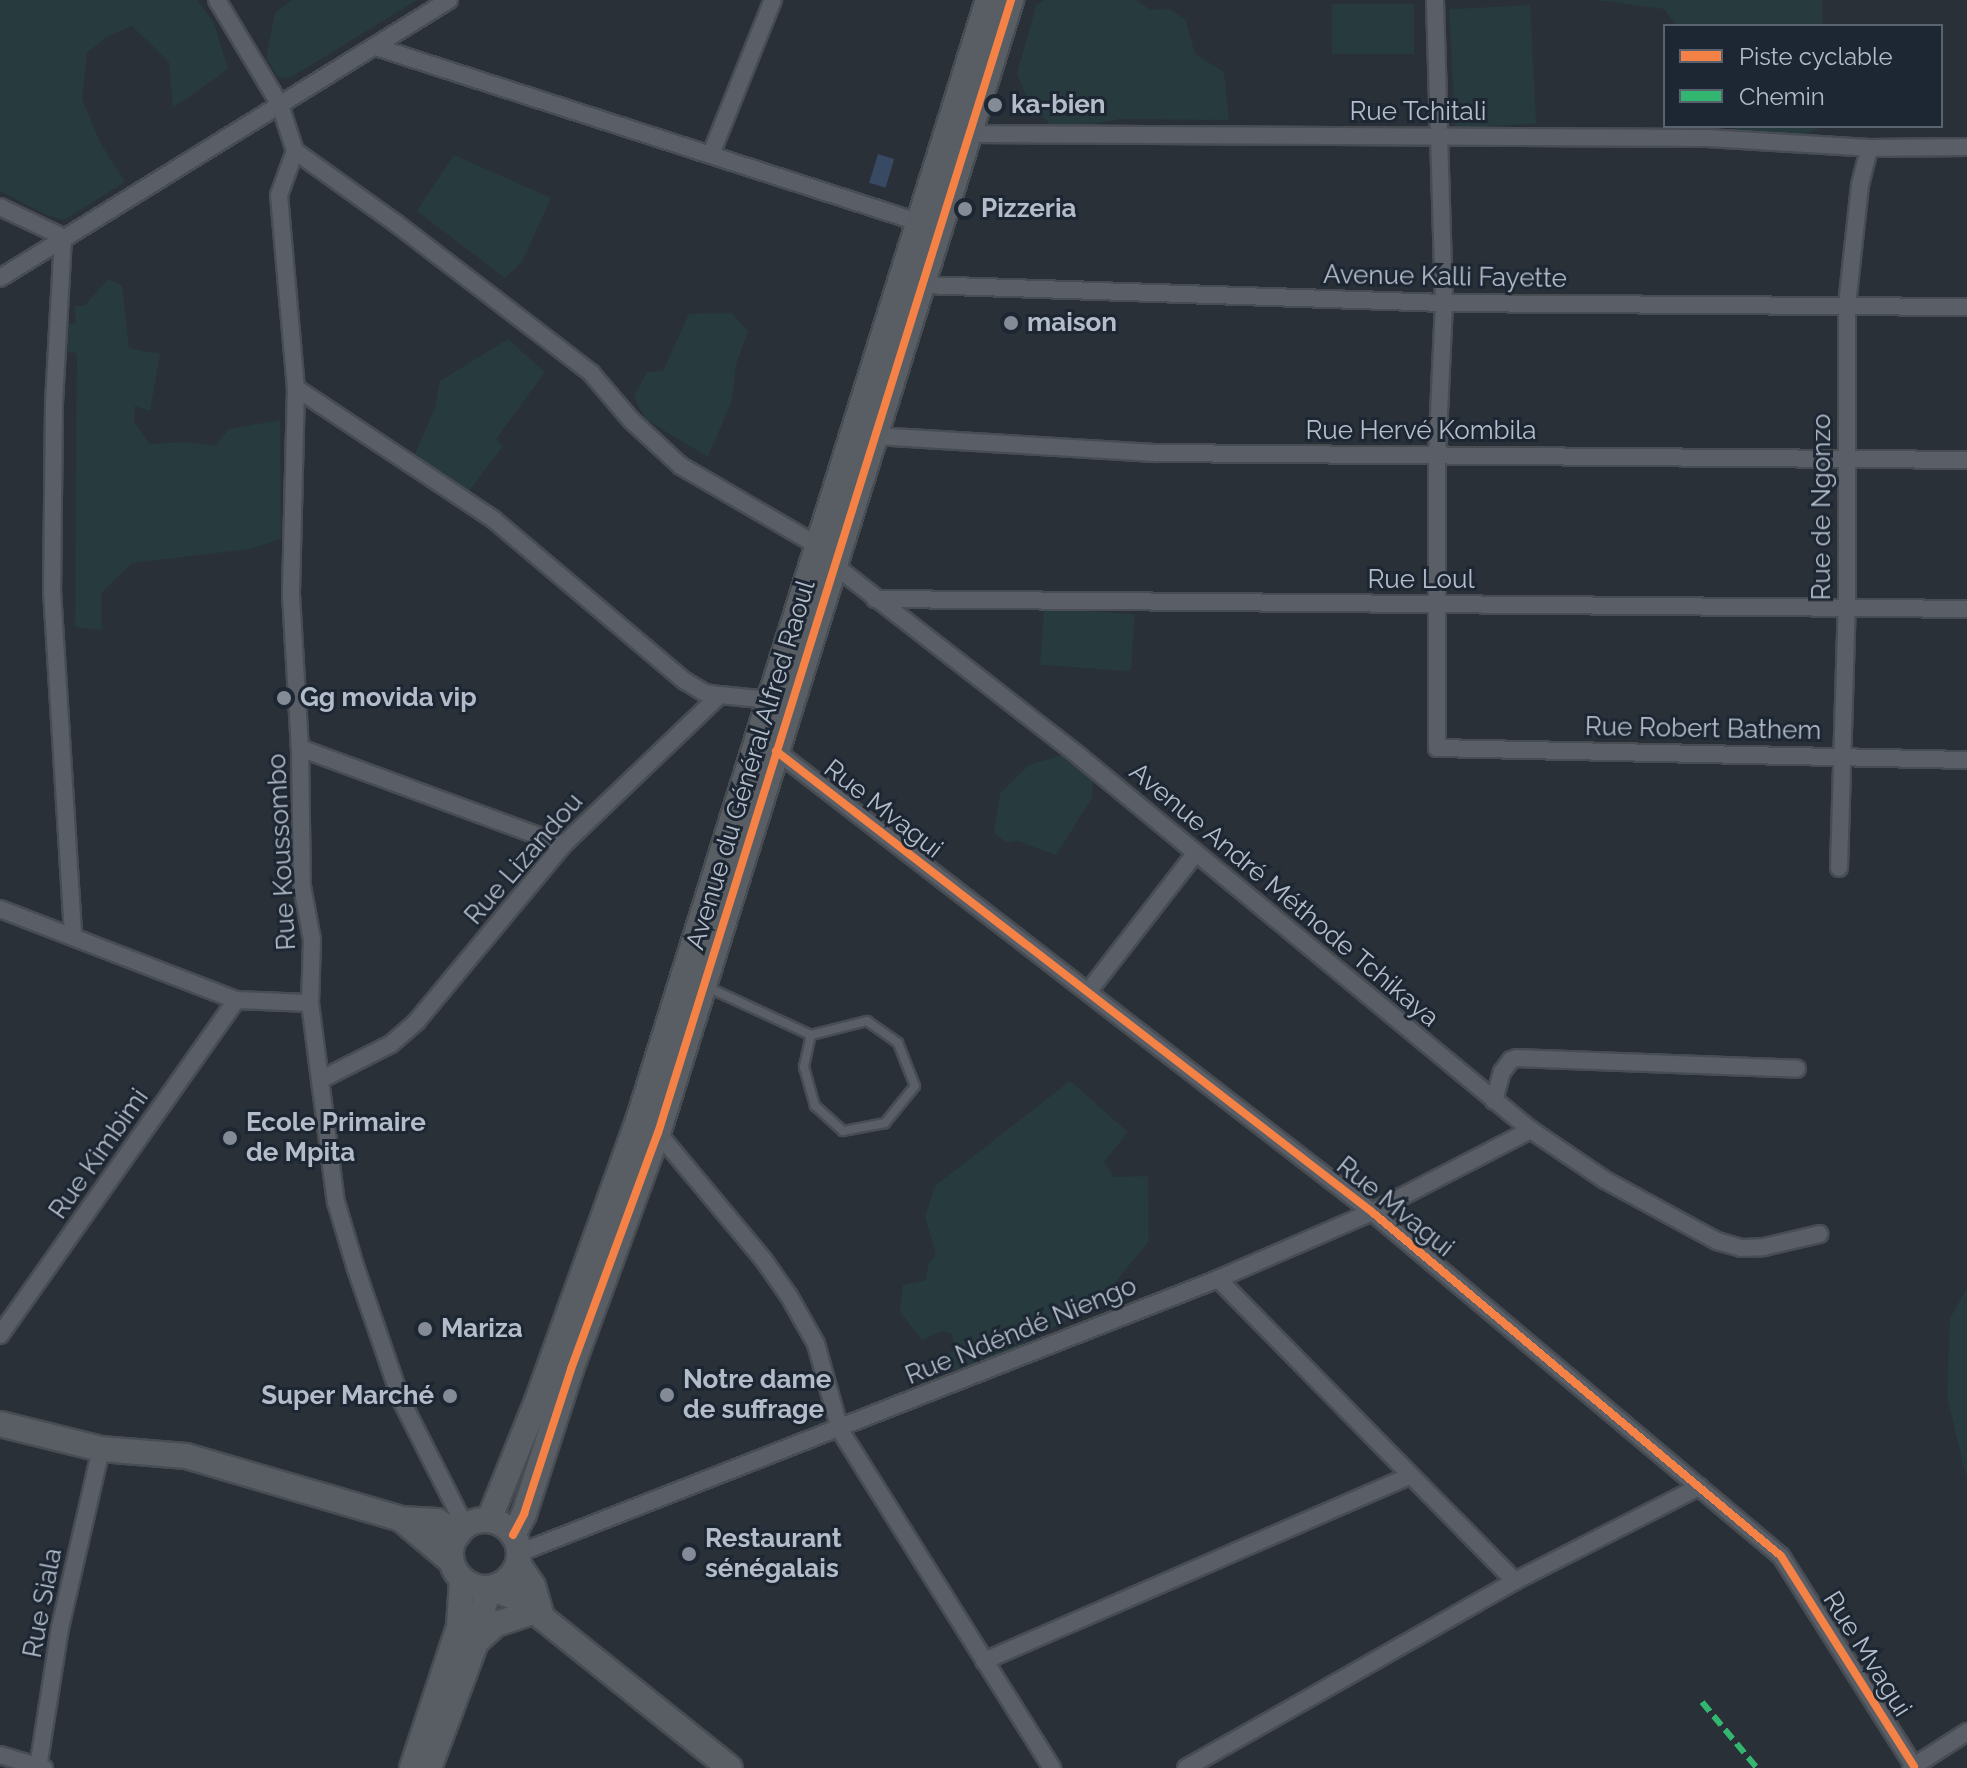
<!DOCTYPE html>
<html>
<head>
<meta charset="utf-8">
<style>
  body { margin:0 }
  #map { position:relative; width:1967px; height:1768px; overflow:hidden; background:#2a3038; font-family:Raleway,sans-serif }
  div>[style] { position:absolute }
  .green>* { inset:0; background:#273a3e; transform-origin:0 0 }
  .water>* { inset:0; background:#384963; transform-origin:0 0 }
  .roads { filter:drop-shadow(2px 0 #484c53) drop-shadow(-2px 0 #484c53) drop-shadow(0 2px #484c53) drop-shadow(0 -2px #484c53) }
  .lane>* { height:8px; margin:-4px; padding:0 4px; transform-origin:4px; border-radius:4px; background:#5a5e66 }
  .street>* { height:16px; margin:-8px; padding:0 8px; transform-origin:8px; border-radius:8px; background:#5a5e66 }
  .secondary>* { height:24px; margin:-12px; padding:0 12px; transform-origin:12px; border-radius:12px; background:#595d64 }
  .secondary>.ring { margin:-12px; padding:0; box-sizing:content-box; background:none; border:24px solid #595d64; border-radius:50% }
  .quiet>* { height:6px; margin-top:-3px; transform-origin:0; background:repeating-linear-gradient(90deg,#33b770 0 12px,transparent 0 18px) }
  .cycleway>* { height:8px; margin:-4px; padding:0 4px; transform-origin:4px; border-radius:4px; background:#f48246 }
  .dots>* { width:22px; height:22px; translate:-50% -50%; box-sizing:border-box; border:4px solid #1d2633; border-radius:50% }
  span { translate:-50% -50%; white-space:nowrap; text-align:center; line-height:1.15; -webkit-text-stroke:6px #1d2633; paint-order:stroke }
  .poi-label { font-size:26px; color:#b4bcc9; font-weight:700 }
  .left { translate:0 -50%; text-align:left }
  .right { translate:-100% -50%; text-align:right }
  .street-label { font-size:26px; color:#b4bcc9 }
  .legend { position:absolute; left:1663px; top:24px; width:280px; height:104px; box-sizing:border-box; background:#1d2633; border:2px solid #59626f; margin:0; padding:10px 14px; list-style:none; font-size:24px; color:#b4bcc9 }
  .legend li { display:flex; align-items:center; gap:16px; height:40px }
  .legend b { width:40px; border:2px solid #59626f }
</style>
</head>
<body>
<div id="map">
  <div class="green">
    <div style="clip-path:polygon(0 0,197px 0,214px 23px,228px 69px,173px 108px,169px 62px,132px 26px,106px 37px,87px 53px,82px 99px,101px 144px,125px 182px,64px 220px,49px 216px,0 191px)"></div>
    <div style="clip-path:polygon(292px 0,417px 0,290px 78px,278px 77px,266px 58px,275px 13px)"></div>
    <div style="clip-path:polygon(1044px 0,1136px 0,1150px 10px,1169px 9px,1185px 19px,1195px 54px,1224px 72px,1229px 120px,1120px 119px,1070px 128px,1048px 127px,1048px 121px,1040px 116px,1027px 116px,1028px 100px,1017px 74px,1036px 6px)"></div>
    <div style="clip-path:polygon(1596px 0,1822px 0,1823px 26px,1677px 26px,1664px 9px)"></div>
    <div style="left:1332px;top:4px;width:82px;height:50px"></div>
    <div style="left:1530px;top:5px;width:119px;height:81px;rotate:87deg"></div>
    <div style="clip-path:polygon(1735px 126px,1821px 126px,1797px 140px,1735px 137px)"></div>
    <div style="clip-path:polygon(454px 155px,551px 198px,522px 262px,505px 278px,417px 211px)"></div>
    <div style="clip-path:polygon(108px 279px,122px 286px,129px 348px,160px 354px,150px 411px,135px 406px,134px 421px,149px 444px,187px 442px,215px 446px,229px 429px,280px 420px,281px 539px,250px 549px,132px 563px,101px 593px,102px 630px,75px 627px,77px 353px,65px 352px,64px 325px,76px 323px,74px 306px,84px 306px)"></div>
    <div style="clip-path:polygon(731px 313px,748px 331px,736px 364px,732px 400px,708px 457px,645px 419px,634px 396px,647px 372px,663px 371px,689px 314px)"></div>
    <div style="clip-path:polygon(508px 339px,545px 372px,496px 439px,503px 446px,465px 496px,415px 454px,435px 408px,440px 381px)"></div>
    <div style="left:1044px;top:608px;width:91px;height:57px;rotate:4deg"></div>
    <div style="clip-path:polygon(1065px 754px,1093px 780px,1092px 798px,1056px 855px,1018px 841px,1007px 843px,994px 833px,1000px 794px,1029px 765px)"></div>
    <div style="clip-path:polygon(1070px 1081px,1128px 1132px,1104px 1162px,1114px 1177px,1148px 1176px,1149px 1241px,1100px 1301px,967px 1375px,936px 1363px,954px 1351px,952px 1334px,942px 1331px,922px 1340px,900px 1312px,903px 1285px,926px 1280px,928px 1265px,936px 1254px,925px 1217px,935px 1186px)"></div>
    <div style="clip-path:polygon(1967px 1288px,1967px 1481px,1947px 1396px,1950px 1318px)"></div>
  </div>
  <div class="water">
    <div style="left:878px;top:154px;width:17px;height:30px;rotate:17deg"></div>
  </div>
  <div class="roads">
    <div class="lane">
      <div style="left:705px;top:986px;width:117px;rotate:24.8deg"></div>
      <div style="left:811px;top:1035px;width:58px;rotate:-14deg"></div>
      <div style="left:867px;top:1021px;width:38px;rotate:35deg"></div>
      <div style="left:898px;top:1043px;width:46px;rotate:68.4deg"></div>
      <div style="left:915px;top:1086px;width:48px;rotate:129deg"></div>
      <div style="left:885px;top:1123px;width:43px;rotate:169.2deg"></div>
      <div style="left:843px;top:1131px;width:38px;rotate:-138deg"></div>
      <div style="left:815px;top:1106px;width:41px;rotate:-105.8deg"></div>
      <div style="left:804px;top:1067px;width:33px;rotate:-78deg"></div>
    </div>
    <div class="street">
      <div style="left:217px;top:0;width:122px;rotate:59deg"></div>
      <div style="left:280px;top:105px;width:48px;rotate:71.9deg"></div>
      <div style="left:295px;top:151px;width:125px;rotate:35.6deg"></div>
      <div style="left:397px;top:224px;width:245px;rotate:37.5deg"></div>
      <div style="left:591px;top:373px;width:62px;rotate:49.6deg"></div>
      <div style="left:631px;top:420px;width:68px;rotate:42.6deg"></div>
      <div style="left:681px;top:466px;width:157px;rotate:30.2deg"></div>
      <div style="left:1435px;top:0;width:303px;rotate:88.3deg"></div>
      <div style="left:1444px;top:303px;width:152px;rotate:92.6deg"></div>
      <div style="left:1437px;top:455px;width:293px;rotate:90deg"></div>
      <div style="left:1437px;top:748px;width:530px;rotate:1.3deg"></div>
      <div style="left:376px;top:47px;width:570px;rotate:17.89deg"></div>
      <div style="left:967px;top:134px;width:740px;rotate:0.31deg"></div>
      <div style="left:1707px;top:138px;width:162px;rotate:3.5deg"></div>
      <div style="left:1869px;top:148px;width:98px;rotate:-0.6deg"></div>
      <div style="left:295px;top:151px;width:47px;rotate:110deg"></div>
      <div style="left:279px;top:195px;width:194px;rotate:85deg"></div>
      <div style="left:296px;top:388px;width:206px;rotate:91.4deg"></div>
      <div style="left:291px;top:594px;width:154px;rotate:86.7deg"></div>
      <div style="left:300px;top:748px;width:138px;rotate:89.2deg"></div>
      <div style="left:302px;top:886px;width:55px;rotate:79.5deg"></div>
      <div style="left:312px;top:940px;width:63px;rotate:91.8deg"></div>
      <div style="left:310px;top:1003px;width:201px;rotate:82.6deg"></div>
      <div style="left:336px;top:1202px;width:70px;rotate:73.4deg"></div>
      <div style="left:356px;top:1269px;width:139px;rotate:71deg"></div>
      <div style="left:401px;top:1400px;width:141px;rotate:63.1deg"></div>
      <div style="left:711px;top:154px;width:166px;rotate:-68.1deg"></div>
      <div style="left:0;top:207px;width:70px;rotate:25.5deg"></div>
      <div style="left:63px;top:237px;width:168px;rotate:93.1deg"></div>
      <div style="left:54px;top:405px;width:185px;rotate:90.6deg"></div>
      <div style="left:52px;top:590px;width:348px;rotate:86.5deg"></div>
      <div style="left:0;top:278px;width:528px;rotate:-31.76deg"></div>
      <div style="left:923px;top:285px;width:521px;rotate:1.98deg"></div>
      <div style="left:1444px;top:303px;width:523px;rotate:0.44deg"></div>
      <div style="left:296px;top:388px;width:237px;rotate:33.6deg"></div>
      <div style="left:493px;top:519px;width:251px;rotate:40.2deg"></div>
      <div style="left:685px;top:681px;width:23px;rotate:31deg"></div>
      <div style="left:705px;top:693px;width:15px;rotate:8deg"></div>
      <div style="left:875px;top:436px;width:280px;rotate:3.5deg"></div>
      <div style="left:1154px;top:453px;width:813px;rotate:0.49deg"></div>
      <div style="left:834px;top:565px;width:311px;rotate:37.9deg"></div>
      <div style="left:1079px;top:756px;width:587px;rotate:39.61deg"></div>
      <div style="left:1531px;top:1130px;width:89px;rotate:34deg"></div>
      <div style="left:1605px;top:1180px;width:128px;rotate:28.6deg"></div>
      <div style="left:1717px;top:1241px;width:25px;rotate:16deg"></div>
      <div style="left:1741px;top:1248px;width:23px;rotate:-2deg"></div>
      <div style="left:1764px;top:1247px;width:57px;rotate:-13.1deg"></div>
      <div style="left:875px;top:599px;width:1092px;rotate:0.52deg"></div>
      <div style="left:300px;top:748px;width:280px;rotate:20.2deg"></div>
      <div style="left:776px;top:751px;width:753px;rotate:37.72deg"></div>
      <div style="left:1372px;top:1212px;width:534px;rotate:40.07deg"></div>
      <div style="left:1781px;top:1556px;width:249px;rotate:57.7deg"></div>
      <div style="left:1839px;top:868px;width:262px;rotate:-88.3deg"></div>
      <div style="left:1847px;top:606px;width:301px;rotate:-90deg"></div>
      <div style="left:1847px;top:305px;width:121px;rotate:-83.8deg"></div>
      <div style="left:1860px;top:185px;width:38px;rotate:-76deg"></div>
      <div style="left:0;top:909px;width:253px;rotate:21.1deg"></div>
      <div style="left:236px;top:1000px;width:74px;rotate:2.3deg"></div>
      <div style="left:1088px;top:992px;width:176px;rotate:-52.2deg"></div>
      <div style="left:322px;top:1079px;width:77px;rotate:-26.9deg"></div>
      <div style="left:391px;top:1044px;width:35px;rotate:-41deg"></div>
      <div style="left:417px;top:1021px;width:229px;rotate:-50.3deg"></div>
      <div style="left:563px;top:845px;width:217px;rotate:-43.7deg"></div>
      <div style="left:720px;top:695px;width:50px;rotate:5.7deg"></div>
      <div style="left:1494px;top:1101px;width:30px;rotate:-75deg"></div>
      <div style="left:1502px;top:1072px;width:15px;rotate:-53deg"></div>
      <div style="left:1511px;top:1060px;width:6px;rotate:-18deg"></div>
      <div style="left:1517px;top:1058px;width:280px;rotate:2.2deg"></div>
      <div style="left:658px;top:1133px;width:164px;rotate:50.2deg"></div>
      <div style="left:763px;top:1259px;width:45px;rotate:54.9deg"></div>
      <div style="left:789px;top:1296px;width:55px;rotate:60.6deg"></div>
      <div style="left:816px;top:1344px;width:89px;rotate:74.4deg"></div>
      <div style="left:840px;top:1430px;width:399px;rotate:57.9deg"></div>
      <div style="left:1218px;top:1279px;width:424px;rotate:45.5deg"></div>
      <div style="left:0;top:1335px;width:410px;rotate:-54.8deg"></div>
      <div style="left:519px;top:1553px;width:751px;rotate:-21.4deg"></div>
      <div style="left:1218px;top:1279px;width:168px;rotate:-23.5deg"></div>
      <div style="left:1372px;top:1212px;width:179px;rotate:-27.3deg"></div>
      <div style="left:984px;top:1661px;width:464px;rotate:-23.5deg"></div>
      <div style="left:0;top:1755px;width:46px;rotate:16.5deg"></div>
      <div style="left:38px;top:1768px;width:142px;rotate:-81.1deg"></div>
      <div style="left:60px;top:1628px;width:184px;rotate:-77.1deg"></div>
      <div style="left:1186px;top:1768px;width:378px;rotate:-29.6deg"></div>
      <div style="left:1515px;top:1581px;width:207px;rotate:-27.1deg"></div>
      <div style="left:1911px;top:1768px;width:67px;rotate:-32.7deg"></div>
    </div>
    <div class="secondary">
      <div style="left:0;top:1424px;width:104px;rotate:13.9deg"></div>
      <div style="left:101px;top:1449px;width:85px;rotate:4.7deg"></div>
      <div style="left:186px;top:1456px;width:224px;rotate:16.3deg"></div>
      <div style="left:401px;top:1519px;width:36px;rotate:3deg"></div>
      <div style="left:437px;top:1521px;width:25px;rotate:32deg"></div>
      <div style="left:401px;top:1519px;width:65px;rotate:40deg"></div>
      <div style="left:489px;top:1520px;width:128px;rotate:-68deg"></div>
      <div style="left:537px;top:1401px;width:298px;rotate:-70.2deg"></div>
      <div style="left:638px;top:1121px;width:1174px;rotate:-72.66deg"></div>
      <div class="ring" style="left:451px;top:1520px;width:44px;height:44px"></div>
      <div style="left:513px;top:1535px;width:24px;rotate:-62deg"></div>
      <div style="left:524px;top:1514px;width:152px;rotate:-72deg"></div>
      <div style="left:571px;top:1369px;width:252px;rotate:-69.8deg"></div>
      <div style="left:658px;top:1133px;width:1187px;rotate:-72.69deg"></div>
      <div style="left:518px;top:1564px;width:27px;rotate:56deg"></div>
      <div style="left:533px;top:1586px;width:32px;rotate:74deg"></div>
      <div style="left:490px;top:1588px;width:31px;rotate:21deg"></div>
      <div style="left:519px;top:1599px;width:270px;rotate:38.7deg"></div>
      <div style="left:476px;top:1642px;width:27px;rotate:-42deg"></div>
      <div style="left:496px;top:1624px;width:39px;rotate:-18deg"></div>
      <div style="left:412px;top:1768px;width:149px;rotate:-71.6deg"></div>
      <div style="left:459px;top:1627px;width:48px;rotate:-86.4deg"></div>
      <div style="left:429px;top:1768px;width:134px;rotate:-69.5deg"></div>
      <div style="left:476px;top:1642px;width:55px;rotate:-77.5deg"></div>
    </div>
  </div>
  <div class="quiet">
    <div style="left:1702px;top:1702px;width:86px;rotate:50.2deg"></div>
  </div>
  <div class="cycleway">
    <div style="left:776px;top:751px;width:753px;rotate:37.72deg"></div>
    <div style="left:1372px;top:1212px;width:534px;rotate:40.07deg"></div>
    <div style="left:1781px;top:1556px;width:249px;rotate:57.7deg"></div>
    <div style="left:513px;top:1535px;width:24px;rotate:-62deg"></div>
    <div style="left:524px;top:1514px;width:152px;rotate:-72deg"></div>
    <div style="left:571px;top:1369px;width:252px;rotate:-69.8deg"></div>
    <div style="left:658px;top:1133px;width:1187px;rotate:-72.69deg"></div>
  </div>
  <div class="dots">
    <div style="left:995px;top:105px;background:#848b96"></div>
    <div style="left:965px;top:209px;background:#848b96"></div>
    <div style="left:1011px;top:323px;background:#848b96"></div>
    <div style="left:284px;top:698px;background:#848b96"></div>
    <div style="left:230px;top:1138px;background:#848b96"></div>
    <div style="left:425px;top:1329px;background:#848b96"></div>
    <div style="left:667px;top:1395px;background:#848b96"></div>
    <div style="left:450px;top:1396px;background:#848b96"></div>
    <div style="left:689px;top:1554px;background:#848b96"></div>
  </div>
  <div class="poi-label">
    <span class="left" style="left:1011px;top:105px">ka-bien</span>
    <span class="left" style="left:981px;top:209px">Pizzeria</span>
    <span class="left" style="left:1027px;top:323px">maison</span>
    <span class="left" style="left:300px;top:698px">Gg movida vip</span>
    <span class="left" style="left:246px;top:1138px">Ecole Primaire<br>de Mpita</span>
    <span class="left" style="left:441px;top:1329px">Mariza</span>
    <span class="left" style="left:683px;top:1395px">Notre dame<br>de suffrage</span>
    <span class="right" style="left:434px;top:1396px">Super Marché</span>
    <span class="left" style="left:705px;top:1554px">Restaurant<br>sénégalais</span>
  </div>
  <div class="street-label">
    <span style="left:1418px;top:112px">Rue Tchitali</span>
    <span style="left:1445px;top:277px;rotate:1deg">Avenue Kalli Fayette</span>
    <span style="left:1421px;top:431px">Rue Hervé Kombila</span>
    <span style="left:1822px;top:507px;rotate:-90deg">Rue de Ngonzo</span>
    <span style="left:1421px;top:580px">Rue Loul</span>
    <span style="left:1703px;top:729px;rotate:1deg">Rue Robert Bathem</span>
    <span style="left:751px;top:765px;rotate:-73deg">Avenue du Général Alfred Raoul</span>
    <span style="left:883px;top:809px;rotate:38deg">Rue Mvagui</span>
    <span style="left:282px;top:852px;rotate:-93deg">Rue Koussombo</span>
    <span style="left:524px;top:859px;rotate:-49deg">Rue Lizandou</span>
    <span style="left:1284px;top:895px;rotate:40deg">Avenue André Méthode Tchikaya</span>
    <span style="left:99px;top:1154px;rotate:-55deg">Rue Kimbimi</span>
    <span style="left:1395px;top:1207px;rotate:39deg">Rue Mvagui</span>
    <span style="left:1021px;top:1331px;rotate:-22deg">Rue Ndéndé Niengo</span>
    <span style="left:43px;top:1603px;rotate:-79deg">Rue Siala</span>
    <span style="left:1867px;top:1654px;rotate:58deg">Rue Mvagui</span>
  </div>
  <ul class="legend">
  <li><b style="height:10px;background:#f48246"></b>Piste cyclable</li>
  <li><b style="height:10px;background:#33b770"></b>Chemin</li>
  </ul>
</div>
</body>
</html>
